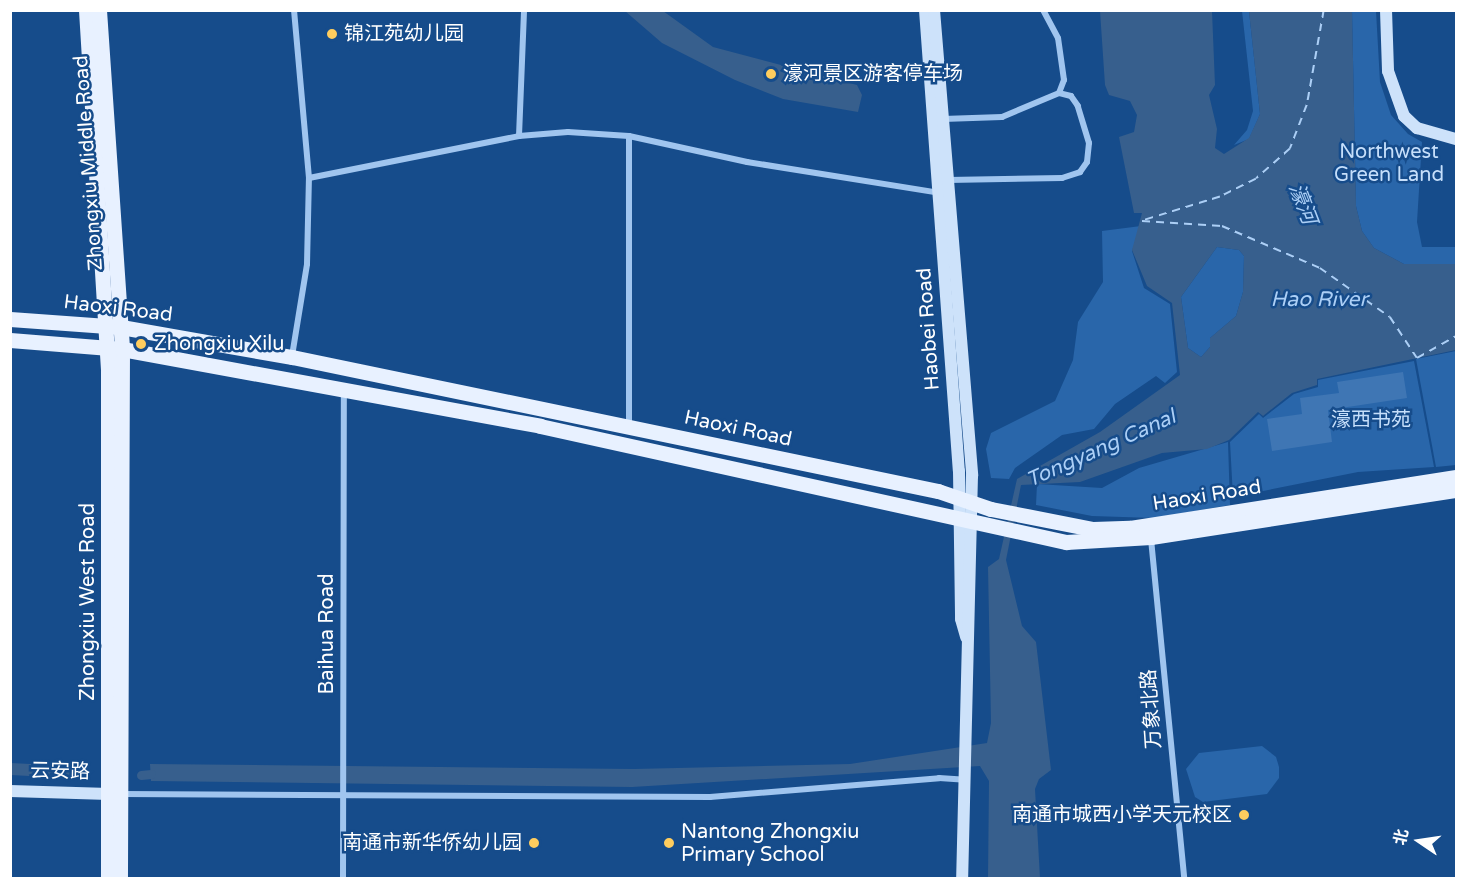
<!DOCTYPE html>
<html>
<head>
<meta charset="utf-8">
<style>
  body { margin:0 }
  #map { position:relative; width:1467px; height:889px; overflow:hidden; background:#164c8b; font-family:"Varela Round","Noto Sans SC",sans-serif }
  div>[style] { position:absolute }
  .green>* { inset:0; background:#2966aa }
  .water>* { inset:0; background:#375f8d; transform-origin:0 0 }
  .canal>* { height:9px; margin:-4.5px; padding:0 4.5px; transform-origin:4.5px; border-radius:4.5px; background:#375f8d }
  .ferry>* { height:1.5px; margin-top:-0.75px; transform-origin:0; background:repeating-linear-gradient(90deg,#accff6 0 8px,transparent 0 14px) }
  .building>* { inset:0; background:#3f76b4 }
  .street>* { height:6px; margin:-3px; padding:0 3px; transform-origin:3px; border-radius:3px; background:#a0c5ef }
  .secondary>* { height:12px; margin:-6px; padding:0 6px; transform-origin:6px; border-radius:6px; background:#cde2fa }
  .primary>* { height:15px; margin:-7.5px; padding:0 7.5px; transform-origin:7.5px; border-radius:7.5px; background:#e8f1ff }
  .dots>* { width:16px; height:16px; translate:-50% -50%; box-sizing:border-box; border:3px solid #164c8b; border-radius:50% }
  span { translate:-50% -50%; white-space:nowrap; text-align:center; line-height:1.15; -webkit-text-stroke:5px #164c8b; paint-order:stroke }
  .poi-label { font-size:20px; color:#fff }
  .left { translate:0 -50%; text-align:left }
  .right { translate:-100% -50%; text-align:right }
  .park-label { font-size:20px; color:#c6dffb }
  .street-label { font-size:20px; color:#fff }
  .water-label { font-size:21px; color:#accff6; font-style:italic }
  .frame { position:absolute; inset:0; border:12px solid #fff; pointer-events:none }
  .north { position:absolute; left:1389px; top:811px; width:60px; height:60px; -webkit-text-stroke:4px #164c8b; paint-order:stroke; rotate:283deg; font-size:16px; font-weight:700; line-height:24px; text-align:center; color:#fff }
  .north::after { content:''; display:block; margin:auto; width:21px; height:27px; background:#fff; clip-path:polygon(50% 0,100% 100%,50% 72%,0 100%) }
</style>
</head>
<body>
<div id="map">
  <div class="green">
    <div style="clip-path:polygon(1242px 11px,1249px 11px,1260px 114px,1249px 139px,1234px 145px,1247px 130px,1253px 111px)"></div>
    <div style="clip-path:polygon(1352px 11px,1376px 11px,1380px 82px,1391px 115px,1408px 134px,1422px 142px,1417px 222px,1422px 247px,1456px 247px,1456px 264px,1404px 264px,1374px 248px,1362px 231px,1356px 206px)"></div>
    <div style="clip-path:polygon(1141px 226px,1132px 251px,1144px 288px,1170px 304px,1177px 372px,1165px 383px,1156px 376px,1115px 404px,1094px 429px,1062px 435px,1015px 468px,1009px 479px,991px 478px,986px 449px,991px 433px,1055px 401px,1073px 360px,1078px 322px,1103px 282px,1102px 231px)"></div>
    <div style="clip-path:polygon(1217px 247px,1239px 250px,1244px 256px,1243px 292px,1236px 316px,1210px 338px,1210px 347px,1201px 357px,1188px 348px,1181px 297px)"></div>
    <div style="clip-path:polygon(1456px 351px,1456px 465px,1436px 467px,1416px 359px)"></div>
    <div style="clip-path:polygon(1414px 361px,1434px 467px,1358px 472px,1233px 497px,1230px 442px,1259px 414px,1263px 418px,1294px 394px,1318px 387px,1318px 380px)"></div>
    <div style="clip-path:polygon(1228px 442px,1230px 505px,1154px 518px,1092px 516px,1036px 505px,1037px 484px,1102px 488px,1139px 468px)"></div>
    <div style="clip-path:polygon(1262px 746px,1276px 757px,1279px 767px,1279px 778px,1267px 794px,1203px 802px,1195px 797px,1186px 769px,1199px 753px)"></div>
  </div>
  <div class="water">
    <div style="clip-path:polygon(625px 11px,663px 11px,713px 47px,857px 85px,862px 95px,858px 112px,783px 99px,735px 80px,662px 43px)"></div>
    <div style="clip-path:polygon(evenodd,1100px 11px,1212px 11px,1215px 85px,1209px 95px,1217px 129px,1215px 148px,1224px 154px,1249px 138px,1260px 114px,1249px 11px,1352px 11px,1356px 206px,1362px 231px,1374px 248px,1404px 264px,1456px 264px,1456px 350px,1317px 379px,1317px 385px,1292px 393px,1263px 416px,1258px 412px,1229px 440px,1207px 449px,1162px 453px,1080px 482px,1021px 485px,1006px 560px,1022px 626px,1036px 642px,1051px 770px,1039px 779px,1035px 789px,1040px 878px,988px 878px,989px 781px,980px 766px,632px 787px,151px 781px,150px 764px,634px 769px,850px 764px,987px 743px,991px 723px,988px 567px,999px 559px,1017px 479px,1100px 432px,1180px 375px,1172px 303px,1147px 286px,1132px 250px,1142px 213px,1134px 213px,1119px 137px,1134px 132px,1137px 115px,1130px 101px,1109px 95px,1105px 85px,1100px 11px,1217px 247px,1239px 250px,1244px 256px,1243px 292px,1236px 316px,1210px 338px,1210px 347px,1201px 357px,1188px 348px,1181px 297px,1217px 247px)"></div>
    <div style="left:11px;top:763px;width:43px;height:12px;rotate:3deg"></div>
  </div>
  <div class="canal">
    <div style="left:53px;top:770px;width:17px;rotate:3deg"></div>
    <div style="left:141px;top:775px;width:10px;rotate:-6deg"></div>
  </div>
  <div class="ferry">
    <div style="left:1324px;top:10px;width:97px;rotate:100.1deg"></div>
    <div style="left:1307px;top:105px;width:47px;rotate:111.1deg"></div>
    <div style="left:1290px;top:149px;width:45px;rotate:138.6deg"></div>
    <div style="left:1256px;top:179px;width:40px;rotate:153.4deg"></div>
    <div style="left:1220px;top:197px;width:82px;rotate:162.9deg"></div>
    <div style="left:1142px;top:221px;width:80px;rotate:3.6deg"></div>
    <div style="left:1222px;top:226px;width:107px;rotate:23.2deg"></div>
    <div style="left:1320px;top:268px;width:85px;rotate:35deg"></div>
    <div style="left:1390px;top:317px;width:49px;rotate:56.6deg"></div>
    <div style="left:1417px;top:358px;width:45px;rotate:-29.4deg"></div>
  </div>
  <div class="building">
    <div style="clip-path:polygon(1403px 372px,1407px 398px,1328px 410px,1332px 442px,1272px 451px,1267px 419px,1302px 414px,1300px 398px,1339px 393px,1337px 382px)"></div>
  </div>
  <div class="street">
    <div style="left:943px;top:119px;width:59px;rotate:-1.9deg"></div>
    <div style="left:1002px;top:117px;width:62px;rotate:-22.8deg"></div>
    <div style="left:1059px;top:93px;width:14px;rotate:-69deg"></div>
    <div style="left:1064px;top:80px;width:42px;rotate:-98.1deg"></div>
    <div style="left:1058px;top:38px;width:32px;rotate:-118deg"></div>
    <div style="left:519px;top:136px;width:126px;rotate:-87.7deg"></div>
    <div style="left:309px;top:178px;width:214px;rotate:-11.3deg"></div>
    <div style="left:519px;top:136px;width:49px;rotate:-4.7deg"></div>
    <div style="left:568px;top:132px;width:61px;rotate:3.8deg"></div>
    <div style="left:629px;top:136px;width:121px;rotate:12.4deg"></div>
    <div style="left:747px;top:162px;width:195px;rotate:9.1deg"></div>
    <div style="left:948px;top:180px;width:114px;rotate:-1deg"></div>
    <div style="left:1062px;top:178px;width:19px;rotate:-18deg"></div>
    <div style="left:1080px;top:172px;width:12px;rotate:-55deg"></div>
    <div style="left:1087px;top:162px;width:19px;rotate:-84deg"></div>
    <div style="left:1089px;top:143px;width:39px;rotate:-107deg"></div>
    <div style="left:1078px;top:106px;width:12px;rotate:-125deg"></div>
    <div style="left:1071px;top:96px;width:12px;rotate:-166deg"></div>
    <div style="left:292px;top:356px;width:93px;rotate:-80.7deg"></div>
    <div style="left:307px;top:264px;width:86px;rotate:-88.7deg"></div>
    <div style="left:309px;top:178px;width:169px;rotate:-95.1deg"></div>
    <div style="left:629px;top:426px;width:290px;rotate:-90deg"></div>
    <div style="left:1151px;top:539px;width:341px;rotate:84.4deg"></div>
    <div style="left:121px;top:794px;width:589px;rotate:0.29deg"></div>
    <div style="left:710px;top:797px;width:230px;rotate:-4.7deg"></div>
    <div style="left:939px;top:778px;width:26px;rotate:4deg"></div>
    <div style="left:343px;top:878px;width:488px;rotate:-89.9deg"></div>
  </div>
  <div class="secondary">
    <div style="left:925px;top:10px;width:462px;rotate:85.8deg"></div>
    <div style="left:959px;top:471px;width:148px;rotate:89.2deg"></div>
    <div style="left:961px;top:619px;width:19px;rotate:74deg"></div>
    <div style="left:934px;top:10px;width:467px;rotate:85.3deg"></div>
    <div style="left:972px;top:475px;width:403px;rotate:91.4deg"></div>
    <div style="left:1386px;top:10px;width:61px;rotate:88.1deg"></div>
    <div style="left:1388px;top:71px;width:48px;rotate:70.4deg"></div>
    <div style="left:1404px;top:116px;width:18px;rotate:43deg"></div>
    <div style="left:1417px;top:128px;width:41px;rotate:15.8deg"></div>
    <div style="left:10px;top:791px;width:99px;rotate:1.7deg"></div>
  </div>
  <div class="primary">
    <div style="left:86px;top:10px;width:362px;rotate:86.5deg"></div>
    <div style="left:108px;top:371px;width:507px;rotate:90deg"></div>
    <div style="left:99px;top:10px;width:340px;rotate:86.1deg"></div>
    <div style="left:122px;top:349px;width:529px;rotate:90.22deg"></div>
    <div style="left:10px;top:319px;width:111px;rotate:4.1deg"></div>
    <div style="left:121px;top:327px;width:174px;rotate:10deg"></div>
    <div style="left:292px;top:357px;width:660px;rotate:11.72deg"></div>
    <div style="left:938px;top:491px;width:56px;rotate:18.8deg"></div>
    <div style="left:991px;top:509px;width:104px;rotate:11.1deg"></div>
    <div style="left:1093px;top:529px;width:37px;rotate:-2deg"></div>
    <div style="left:1130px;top:528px;width:330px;rotate:-8.9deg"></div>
    <div style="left:10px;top:340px;width:112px;rotate:4.6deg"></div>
    <div style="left:122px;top:349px;width:425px;rotate:10.4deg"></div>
    <div style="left:540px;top:426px;width:539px;rotate:12.44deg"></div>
    <div style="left:1066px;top:542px;width:85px;rotate:-3.4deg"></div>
    <div style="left:1151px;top:537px;width:309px;rotate:-8.8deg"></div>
  </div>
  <div class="dots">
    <div style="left:332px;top:34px;background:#ffcd5e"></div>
    <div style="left:771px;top:74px;background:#ffcd5e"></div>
    <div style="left:141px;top:344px;background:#ffcd5e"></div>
    <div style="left:1244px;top:815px;background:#ffcd5e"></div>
    <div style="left:534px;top:843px;background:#ffcd5e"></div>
    <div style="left:669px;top:843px;background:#ffcd5e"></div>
  </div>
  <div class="poi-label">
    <span class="left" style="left:344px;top:34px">锦江苑幼儿园</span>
    <span class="left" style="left:783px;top:74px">濠河景区游客停车场</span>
    <span class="left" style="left:154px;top:344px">Zhongxiu Xilu</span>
    <span class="right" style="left:1232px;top:815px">南通市城西小学天元校区</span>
    <span class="left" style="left:681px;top:844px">Nantong Zhongxiu<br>Primary School</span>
    <span class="right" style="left:522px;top:843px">南通市新华侨幼儿园</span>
  </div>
  <div class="park-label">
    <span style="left:1389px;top:164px">Northwest<br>Green Land</span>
    <span style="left:1371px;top:420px">濠西书苑</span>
  </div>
  <div class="street-label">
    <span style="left:89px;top:163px;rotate:-94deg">Zhongxiu Middle Road</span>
    <span style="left:118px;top:309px;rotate:7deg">Haoxi Road</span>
    <span style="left:929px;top:329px;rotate:-94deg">Haobei Road</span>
    <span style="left:738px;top:429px;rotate:12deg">Haoxi Road</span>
    <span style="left:1207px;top:496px;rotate:-9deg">Haoxi Road</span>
    <span style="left:88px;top:602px;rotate:-90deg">Zhongxiu West Road</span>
    <span style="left:327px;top:634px;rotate:-90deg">Baihua Road</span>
    <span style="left:1152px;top:709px;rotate:-94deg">万象北路</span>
    <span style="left:60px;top:772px;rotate:1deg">云安路</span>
  </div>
  <div class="water-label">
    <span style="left:1302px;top:204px;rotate:69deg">濠河</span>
    <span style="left:1319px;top:300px">Hao River</span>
    <span style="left:1101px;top:449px;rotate:-24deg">Tongyang Canal</span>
  </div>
  <div class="frame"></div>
  <div class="north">北</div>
</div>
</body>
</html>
